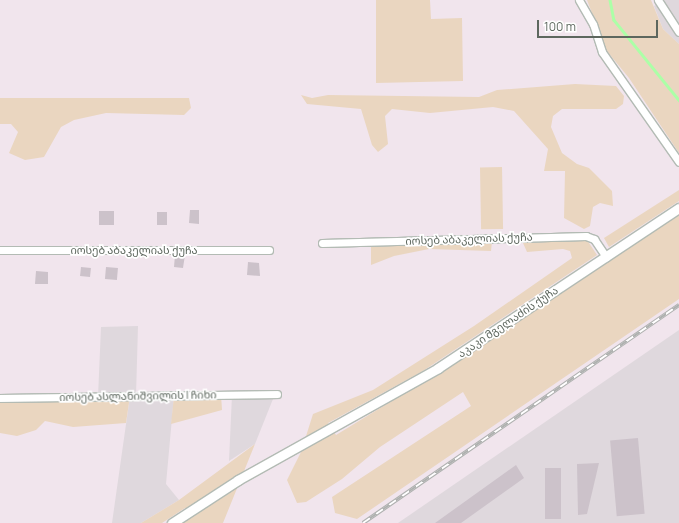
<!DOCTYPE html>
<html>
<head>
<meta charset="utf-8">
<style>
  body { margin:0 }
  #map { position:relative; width:679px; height:523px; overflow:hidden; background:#f1e5ed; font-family:Manrope,"Noto Sans Georgian",sans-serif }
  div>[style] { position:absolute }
  .industrial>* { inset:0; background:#dfd8dd }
  .green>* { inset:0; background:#ead6c0; transform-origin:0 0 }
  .stream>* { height:2.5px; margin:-1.25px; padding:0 1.25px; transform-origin:1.25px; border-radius:1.25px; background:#acffa7 }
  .building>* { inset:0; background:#ccc2ca; transform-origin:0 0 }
  .roads { filter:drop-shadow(1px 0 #b3bbb4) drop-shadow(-1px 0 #b3bbb4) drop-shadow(0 1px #b3bbb4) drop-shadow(0 -1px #b3bbb4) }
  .minor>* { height:7px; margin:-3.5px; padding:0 3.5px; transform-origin:3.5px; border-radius:3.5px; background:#fff }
  .tertiary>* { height:9px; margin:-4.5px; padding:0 4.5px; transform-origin:4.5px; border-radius:4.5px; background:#fff }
  .rail>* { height:4px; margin-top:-2px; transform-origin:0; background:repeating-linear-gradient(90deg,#fff 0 8px,#aeb1af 0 16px); box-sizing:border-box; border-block:1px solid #aeb1af }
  span { translate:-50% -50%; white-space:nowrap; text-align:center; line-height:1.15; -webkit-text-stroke:3.5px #fff; paint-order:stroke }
  .street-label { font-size:11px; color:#5d675e }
  .scale { position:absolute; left:537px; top:20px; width:121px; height:18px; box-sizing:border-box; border:2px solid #5d675e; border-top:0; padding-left:5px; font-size:12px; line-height:14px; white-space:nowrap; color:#5d675e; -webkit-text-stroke:3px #fff; paint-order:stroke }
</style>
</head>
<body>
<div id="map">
  <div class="industrial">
    <div style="clip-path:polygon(665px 0,679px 0,679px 44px,663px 29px,654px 6px)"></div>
    <div style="clip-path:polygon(138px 326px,136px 396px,174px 396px,166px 484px,179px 500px,141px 523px,112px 523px,130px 396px,98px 397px,101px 327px)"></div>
    <div style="clip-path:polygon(679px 330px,679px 523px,398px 523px)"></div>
    <div style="clip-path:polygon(275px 394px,255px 444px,229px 461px,232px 395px)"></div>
  </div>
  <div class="green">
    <div style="clip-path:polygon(376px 0,430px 0,431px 19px,462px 18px,463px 81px,376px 83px)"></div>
    <div style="clip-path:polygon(587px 0,651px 0,663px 29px,679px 44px,679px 153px,629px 78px,606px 50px)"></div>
    <div style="clip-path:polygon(575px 84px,616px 86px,624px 96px,623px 104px,616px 109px,562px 109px,553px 116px,551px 127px,562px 153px,577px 164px,589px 168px,612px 191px,613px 206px,600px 203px,593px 207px,590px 226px,584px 229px,564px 218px,565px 171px,544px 171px,548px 149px,514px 111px,493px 107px,430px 113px,392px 109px,385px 116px,388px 144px,378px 152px,372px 145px,361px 109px,307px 104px,301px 95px,312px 98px,328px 95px,479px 97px,497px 90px)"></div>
    <div style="clip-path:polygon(0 98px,189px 98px,191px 108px,184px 115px,106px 113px,74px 120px,61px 127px,44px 157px,25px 160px,9px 153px,18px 132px,11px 124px,0 124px)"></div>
    <div style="left:502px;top:167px;width:62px;height:22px;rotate:89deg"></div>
    <div style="clip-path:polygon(679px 190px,679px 201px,609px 247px,604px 238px)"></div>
    <div style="clip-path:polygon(679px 214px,679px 299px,357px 519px,335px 513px,332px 497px,471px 406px,463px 392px,380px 447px,342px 479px,306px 502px,297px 503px,287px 480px,301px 452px,313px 414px,373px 390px,474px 326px,572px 258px,570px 251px,563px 249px,527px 252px,523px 243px,587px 240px,597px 255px,423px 371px,328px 423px,336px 435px,480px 347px)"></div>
    <div style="clip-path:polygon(492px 242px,491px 251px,429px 249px,394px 256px,371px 265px,371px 245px)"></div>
    <div style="clip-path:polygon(221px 395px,222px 410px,171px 424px,174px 396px)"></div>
    <div style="clip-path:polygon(130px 396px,126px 423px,73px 427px,45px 421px,36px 430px,17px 436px,0 433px,0 398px)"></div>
    <div style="clip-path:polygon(255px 444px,223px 523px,178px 523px,188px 512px,185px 508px,162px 523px,141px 523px,179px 500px)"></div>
  </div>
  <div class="stream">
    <div style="left:610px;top:0;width:20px;rotate:79deg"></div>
    <div style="left:614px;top:20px;width:103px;rotate:50.9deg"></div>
  </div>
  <div class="building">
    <div style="clip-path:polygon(190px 210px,199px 210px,199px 224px,189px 223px)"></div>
    <div style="left:99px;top:211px;width:15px;height:14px"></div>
    <div style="left:157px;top:212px;width:10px;height:13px"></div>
    <div style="clip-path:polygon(175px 255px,185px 255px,183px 268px,174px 267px)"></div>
    <div style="clip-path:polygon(248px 262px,259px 263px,260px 276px,247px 275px)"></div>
    <div style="left:81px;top:267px;width:10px;height:9px;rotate:6deg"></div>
    <div style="left:106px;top:267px;width:12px;height:12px;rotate:5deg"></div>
    <div style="clip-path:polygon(36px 271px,48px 272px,48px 284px,35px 284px)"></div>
    <div style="left:638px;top:438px;width:76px;height:28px;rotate:85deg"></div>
    <div style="clip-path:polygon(599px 463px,587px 514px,578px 515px,577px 464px)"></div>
    <div style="clip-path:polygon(516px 465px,524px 478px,461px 523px,435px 523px)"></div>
    <div style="left:545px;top:468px;width:16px;height:51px"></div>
  </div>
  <div class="roads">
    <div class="minor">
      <div style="left:579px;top:0;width:28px;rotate:60deg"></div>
      <div style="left:593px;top:24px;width:29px;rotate:72deg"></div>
      <div style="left:602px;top:52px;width:134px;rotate:55deg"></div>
      <div style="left:658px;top:0;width:38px;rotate:57deg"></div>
      <div style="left:322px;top:243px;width:264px;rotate:-1.5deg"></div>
      <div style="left:586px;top:236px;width:9px;rotate:21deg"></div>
      <div style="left:594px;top:239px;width:22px;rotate:56deg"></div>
      <div style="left:0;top:250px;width:269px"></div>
      <div style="left:0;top:398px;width:277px;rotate:-0.8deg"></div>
    </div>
    <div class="tertiary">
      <div style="left:172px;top:523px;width:79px;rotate:-33.1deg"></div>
      <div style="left:238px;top:480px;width:229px;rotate:-29.2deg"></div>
      <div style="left:438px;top:368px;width:289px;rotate:-33.6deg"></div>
    </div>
  </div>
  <div class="rail">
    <div style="left:363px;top:523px;width:384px;rotate:-34.6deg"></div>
  </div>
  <div class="street-label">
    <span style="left:469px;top:239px;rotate:-2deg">იოსებ აბაკელიას ქუჩა</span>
    <span style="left:134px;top:250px">იოსებ აბაკელიას ქუჩა</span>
    <span style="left:508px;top:322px;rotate:-34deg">აკაკი მგელაძის ქუჩა</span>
    <span style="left:138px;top:396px;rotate:-1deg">იოსებ ასლანიშვილის I ჩიხი</span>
  </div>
  <div class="scale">100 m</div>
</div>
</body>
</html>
